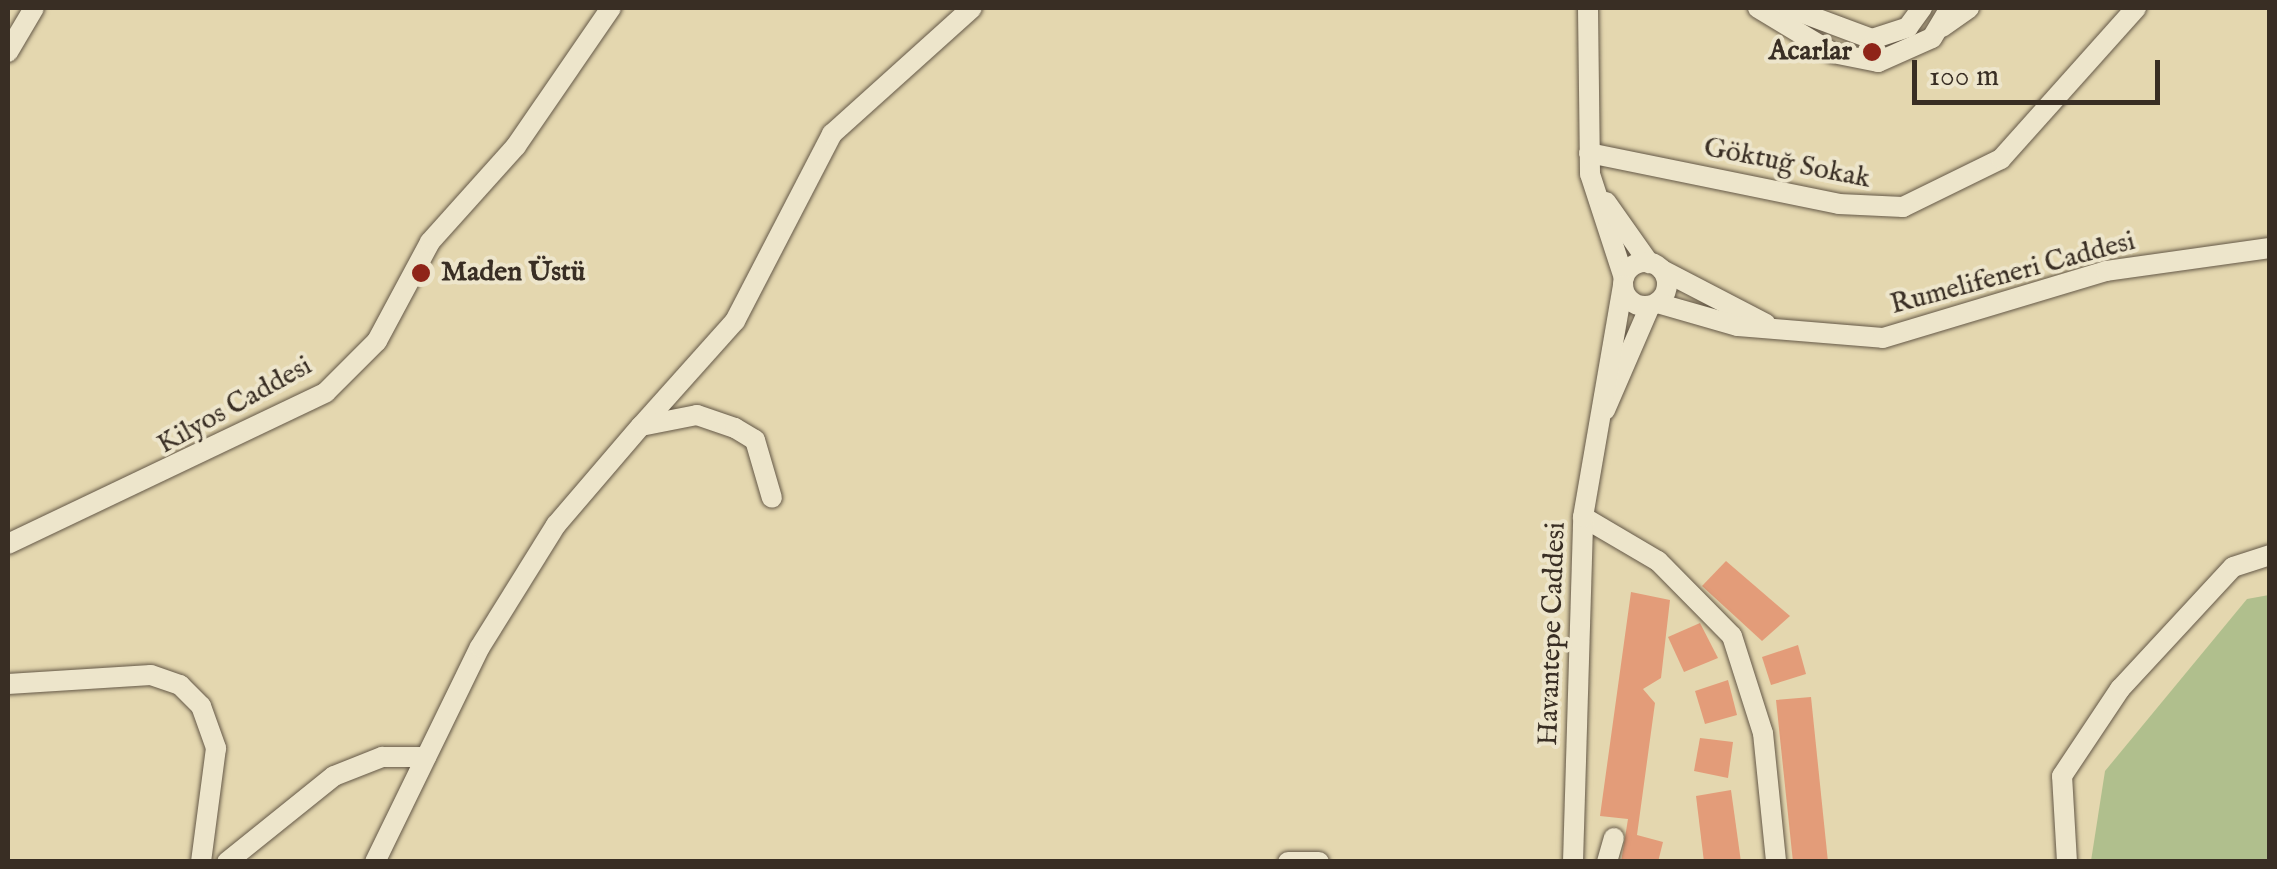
<!DOCTYPE html>
<html>
<head>
<meta charset="utf-8">
<style>
  body { margin:0 }
  #map { position:relative; width:2277px; height:869px; overflow:hidden; background:#e4d7af; font-family:"IM FELL English",serif }
  div>[style] { position:absolute }
  [style*='--x'] { left:calc(var(--x)*1px); top:calc(var(--y)*1px); width:calc(var(--w)*1px); rotate:calc(var(--a)*1deg) }
  .green>* { inset:0; background:#b0bf8d }
  .building>* { inset:0; background:#e39c79 }
  .roads { filter:drop-shadow(0 0 2px #645847) drop-shadow(0 0 2px #645847) }
  .minor>* { height:20px; margin:-10px; padding:0 10px; transform-origin:10px; border-radius:10px; background:#ede5cb }
  .minor>.ring { margin:-10px; padding:0; box-sizing:content-box; background:none; border:20px solid #ede5cb; border-radius:50% }
  .dots>* { width:28px; height:28px; translate:-50% -50%; box-sizing:border-box; border:5px solid #ede5cb; border-radius:50% }
  span { translate:-50% -50%; white-space:nowrap; text-align:center; line-height:1.15; -webkit-text-stroke:8px #ede5cb; paint-order:stroke }
  .poi-label { font-size:28px; color:#392e24; font-weight:700 }
  .right { translate:-100% -50%; text-align:right }
  .left { translate:0 -50%; text-align:left }
  .street-label { font-size:28px; color:#392e24 }
  .frame { position:absolute; inset:0; border:10px solid #392e24; pointer-events:none }
  .scale { position:absolute; left:1912px; top:60px; width:248px; height:45px; box-sizing:border-box; border:5px solid #392e24; border-top:0; padding-left:12px; font-size:30px; line-height:35px; white-space:nowrap; color:#392e24; -webkit-text-stroke:8px #ede5cb; paint-order:stroke }
</style>
</head>
<body>
<div id="map">
  <div class="green">
    <div style="clip-path:polygon(2269px 595px,2269px 861px,2091px 861px,2105px 771px,2247px 599px)"></div>
  </div>
  <div class="building">
    <div style="clip-path:polygon(1726px 561px,1790px 616px,1762px 641px,1702px 586px)"></div>
    <div style="clip-path:polygon(1631px 592px,1670px 600px,1661px 678px,1643px 689px,1655px 703px,1637px 835px,1663px 842px,1658px 862px,1621px 862px,1628px 819px,1600px 816px)"></div>
    <div style="clip-path:polygon(1700px 623px,1718px 658px,1684px 672px,1668px 637px)"></div>
    <div style="clip-path:polygon(1798px 645px,1806px 674px,1771px 685px,1762px 657px)"></div>
    <div style="clip-path:polygon(1728px 680px,1737px 715px,1705px 724px,1695px 691px)"></div>
    <div style="clip-path:polygon(1811px 697px,1828px 862px,1793px 862px,1776px 700px)"></div>
    <div style="clip-path:polygon(1700px 738px,1733px 742px,1728px 778px,1694px 771px)"></div>
    <div style="clip-path:polygon(1731px 790px,1741px 862px,1704px 862px,1696px 796px)"></div>
  </div>
  <div class="roads">
    <div class="minor">
      <div style="--x:1588;--y:8;--w:166;--a:89.3"></div>
      <div style="--x:1590;--y:174;--w:109;--a:71.9"></div>
      <div style="--x:1758;--y:8;--w:87;--a:31"></div>
      <div style="--x:1833;--y:53;--w:46;--a:11.3"></div>
      <div style="--x:1878;--y:62;--w:59;--a:-24"></div>
      <div style="--x:1932;--y:38;--w:35;--a:-59"></div>
      <div style="--x:1789;--y:8;--w:89;--a:20.5"></div>
      <div style="--x:1872;--y:39;--w:38;--a:-18"></div>
      <div style="--x:1908;--y:27;--w:24;--a:-54"></div>
      <div style="--x:1942;--y:27;--w:33;--a:-35"></div>
      <div style="--x:8;--y:52;--w:51;--a:-59.4"></div>
      <div style="--x:1589;--y:153;--w:255;--a:11.5"></div>
      <div style="--x:1839;--y:204;--w:64;--a:2.7"></div>
      <div style="--x:1903;--y:207;--w:109;--a:-26.1"></div>
      <div style="--x:2001;--y:159;--w:203;--a:-48.2"></div>
      <div style="--x:1606;--y:202;--w:75;--a:54.8"></div>
      <div class="ring" style="left:1623px;top:262px;width:24px;height:24px"></div>
      <div style="--x:1662;--y:270;--w:117;--a:27.4"></div>
      <div style="--x:1657;--y:303;--w:84;--a:15.9"></div>
      <div style="--x:1738;--y:326;--w:145;--a:4.7"></div>
      <div style="--x:1883;--y:338;--w:233;--a:-16.7"></div>
      <div style="--x:2106;--y:271;--w:166;--a:-8"></div>
      <div style="--x:1605;--y:410;--w:113;--a:-66.6"></div>
      <div style="--x:642;--y:425;--w:140;--a:-48.2"></div>
      <div style="--x:735;--y:321;--w:211;--a:-62.6"></div>
      <div style="--x:832;--y:134;--w:188;--a:-42"></div>
      <div style="--x:1583;--y:517;--w:87;--a:30.4"></div>
      <div style="--x:1658;--y:561;--w:105;--a:45.4"></div>
      <div style="--x:1732;--y:636;--w:102;--a:72.3"></div>
      <div style="--x:1763;--y:733;--w:130;--a:84.2"></div>
      <div style="--x:8;--y:544;--w:352;--a:-25.5"></div>
      <div style="--x:326;--y:392;--w:72;--a:-45"></div>
      <div style="--x:377;--y:341;--w:112;--a:-61.8"></div>
      <div style="--x:430;--y:242;--w:129;--a:-48.1"></div>
      <div style="--x:516;--y:146;--w:168;--a:-55.5"></div>
      <div style="--x:8;--y:684;--w:143;--a:-3.6"></div>
      <div style="--x:151;--y:675;--w:31;--a:19"></div>
      <div style="--x:180;--y:685;--w:30;--a:45"></div>
      <div style="--x:201;--y:706;--w:45;--a:70.3"></div>
      <div style="--x:216;--y:748;--w:115;--a:97.5"></div>
      <div style="--x:227;--y:862;--w:137;--a:-38.8"></div>
      <div style="--x:334;--y:776;--w:52;--a:-21.6"></div>
      <div style="--x:382;--y:757;--w:44;--a:0"></div>
      <div style="--x:375;--y:862;--w:239;--a:-64"></div>
      <div style="--x:480;--y:647;--w:144;--a:-58.1"></div>
      <div style="--x:556;--y:525;--w:130;--a:-49.4"></div>
      <div style="--x:641;--y:426;--w:57;--a:-11.1"></div>
      <div style="--x:697;--y:415;--w:40;--a:18.9"></div>
      <div style="--x:735;--y:428;--w:23;--a:31"></div>
      <div style="--x:755;--y:440;--w:60;--a:73.7"></div>
      <div style="--x:1288;--y:862;--w:31;--a:0"></div>
      <div style="--x:1573;--y:862;--w:345;--a:-88.3"></div>
      <div style="--x:1583;--y:517;--w:235;--a:-80.2"></div>
      <div style="--x:1607;--y:862;--w:25;--a:-74"></div>
      <div style="--x:2067;--y:862;--w:86;--a:-93.3"></div>
      <div style="--x:2062;--y:776;--w:105;--a:-56.3"></div>
      <div style="--x:2120;--y:689;--w:166;--a:-47.2"></div>
      <div style="--x:2233;--y:567;--w:39;--a:-18"></div>
    </div>
  </div>
  <div class="dots">
    <div style="left:1872px;top:52px;background:#8f2418"></div>
    <div style="left:421px;top:273px;background:#8f2418"></div>
  </div>
  <div class="poi-label">
    <span class="right" style="left:1852px;top:52px">Acarlar</span>
    <span class="left" style="left:441px;top:273px">Maden Üstü</span>
  </div>
  <div class="street-label">
    <span style="left:1787px;top:164px;rotate:11deg">Göktuğ Sokak</span>
    <span style="left:2013px;top:274px;rotate:-15deg">Rumelifeneri Caddesi</span>
    <span style="left:235px;top:406px;rotate:-29deg">Kilyos Caddesi</span>
    <span style="left:1553px;top:634px;rotate:-88deg">Havantepe Caddesi</span>
  </div>
  <div class="frame"></div>
  <div class="scale">100 m</div>
</div>
</body>
</html>
